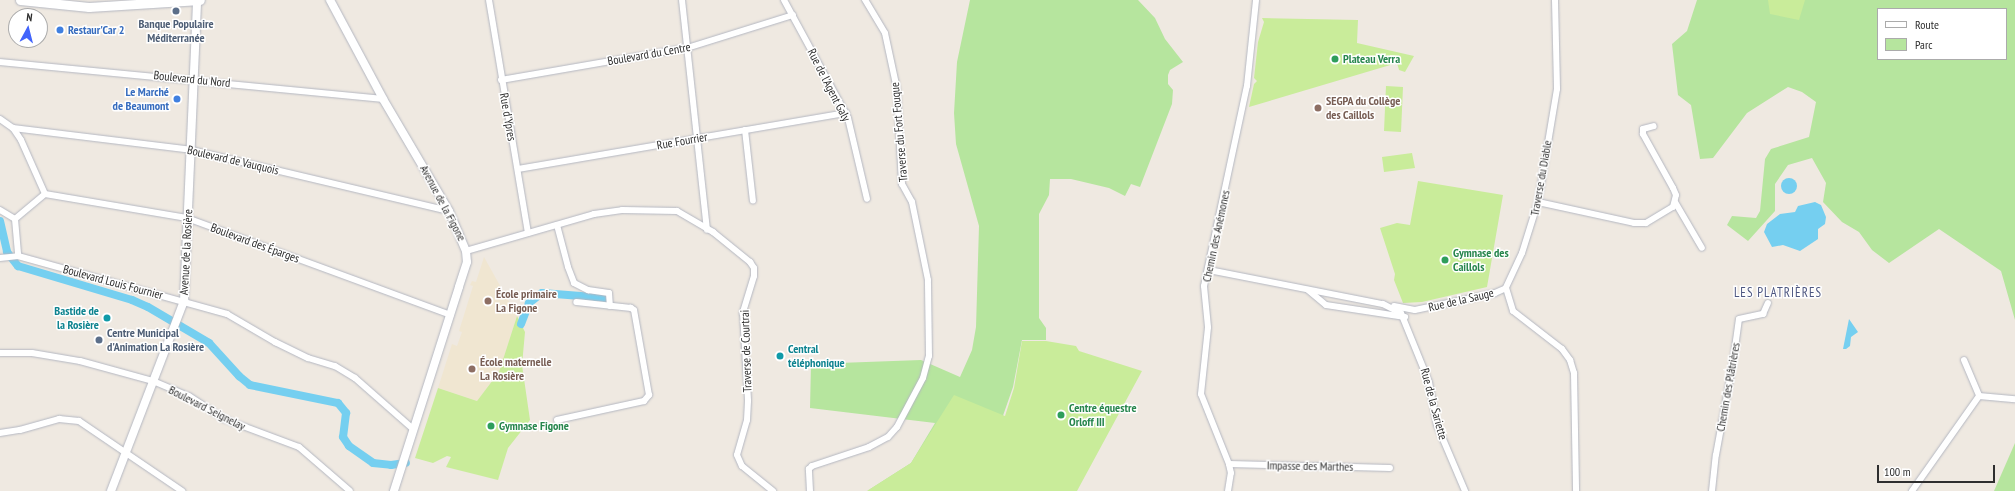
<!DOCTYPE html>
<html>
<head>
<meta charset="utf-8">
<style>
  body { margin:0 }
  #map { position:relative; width:2015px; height:491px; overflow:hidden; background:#efe9e1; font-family:"PT Sans Narrow",sans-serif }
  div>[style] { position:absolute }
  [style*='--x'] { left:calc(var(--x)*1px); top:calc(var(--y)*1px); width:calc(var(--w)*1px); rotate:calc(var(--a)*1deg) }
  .education>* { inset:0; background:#f0e6d1 }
  .green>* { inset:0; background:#b6e59e }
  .pitch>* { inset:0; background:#c9ec9a }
  .water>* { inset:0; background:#75cff0 }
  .round { border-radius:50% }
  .canal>* { height:8px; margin:-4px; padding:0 4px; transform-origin:4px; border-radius:4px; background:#75cff0 }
  .roads { filter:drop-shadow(0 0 1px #b4b7c1) drop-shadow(0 0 1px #b4b7c1) }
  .minor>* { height:6px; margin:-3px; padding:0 3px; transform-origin:3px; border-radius:3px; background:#fff }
  .tertiary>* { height:8px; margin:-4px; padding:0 4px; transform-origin:4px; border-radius:4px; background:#fff }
  .secondary>* { height:9px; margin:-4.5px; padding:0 4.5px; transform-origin:4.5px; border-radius:4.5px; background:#fff }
  .dots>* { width:11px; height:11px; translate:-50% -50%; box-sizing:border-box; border:2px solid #fff; border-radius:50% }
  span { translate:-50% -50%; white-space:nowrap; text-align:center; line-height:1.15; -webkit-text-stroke:3px #fff; paint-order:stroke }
  .service-label { font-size:12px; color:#4e5e75; font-weight:700 }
  .left { translate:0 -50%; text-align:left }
  .shop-label { font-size:12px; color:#366cbe; font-weight:700 }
  .right { translate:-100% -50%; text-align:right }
  .street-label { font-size:12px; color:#2e2e2e }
  .leisure-label { font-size:12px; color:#27864d; font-weight:700 }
  .education-label { font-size:12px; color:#785e54; font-weight:700 }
  .culture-label { font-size:12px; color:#0d838f; font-weight:700 }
  .neighbourhood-label { font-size:13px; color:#4d5680; letter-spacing:1px }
  .legend { position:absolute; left:1877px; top:8px; width:130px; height:52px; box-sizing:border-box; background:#fff; border:1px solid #ababab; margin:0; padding:5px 7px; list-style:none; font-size:12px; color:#2e2e2e }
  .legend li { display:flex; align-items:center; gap:8px; height:20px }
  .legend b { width:20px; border:1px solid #ababab }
  .north { position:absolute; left:8px; top:8px; width:40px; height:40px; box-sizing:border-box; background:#fff; border:1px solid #ababab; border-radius:50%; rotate:7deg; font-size:11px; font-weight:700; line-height:16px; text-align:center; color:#2e2e2e }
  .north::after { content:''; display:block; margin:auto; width:14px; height:18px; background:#4264fb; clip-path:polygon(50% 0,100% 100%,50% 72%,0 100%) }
  .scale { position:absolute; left:1877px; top:465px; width:118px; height:18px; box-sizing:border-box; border:2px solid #2e2e2e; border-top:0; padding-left:5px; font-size:12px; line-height:14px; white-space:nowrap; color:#2e2e2e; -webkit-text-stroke:3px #fff; paint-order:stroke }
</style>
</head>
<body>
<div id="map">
  <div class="education">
    <div style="clip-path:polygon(484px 257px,517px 316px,499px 372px,477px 401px,438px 388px,452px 344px,457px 346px,462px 332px,459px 331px,473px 286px,470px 285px,472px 281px,476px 282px)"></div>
  </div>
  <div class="green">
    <div style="clip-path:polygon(970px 0,1138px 0,1155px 18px,1165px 39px,1183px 62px,1170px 70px,1168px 75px,1168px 84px,1173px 90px,1172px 104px,1140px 187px,1131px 184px,1125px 196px,1109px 188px,1071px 179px,1050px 179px,1049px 195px,1039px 214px,1039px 318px,1046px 328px,1046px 340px,1022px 340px,1013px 387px,998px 430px,867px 491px,911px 463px,935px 423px,810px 408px,811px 364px,921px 360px,960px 377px,972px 350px,976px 327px,979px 226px,956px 144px,954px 113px,957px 62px)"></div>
    <div style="clip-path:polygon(evenodd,1697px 0,2015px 0,2015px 320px,2001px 271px,1939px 229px,1889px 263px,1872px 250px,1859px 232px,1842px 222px,1823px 202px,1826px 183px,1812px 158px,1788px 165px,1775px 184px,1775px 211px,1748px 241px,1727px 225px,1732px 216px,1756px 218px,1760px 211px,1765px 159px,1771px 149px,1809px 137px,1816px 102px,1802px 92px,1788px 87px,1747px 113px,1713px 158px,1700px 159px,1691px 105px,1678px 95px,1672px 44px,1687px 31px,1697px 0,1878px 9px,2006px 9px,2006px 59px,1878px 59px,1878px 9px)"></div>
    <div style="clip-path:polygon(2015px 443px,2015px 491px,1994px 491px)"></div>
  </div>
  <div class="pitch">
    <div style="clip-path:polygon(1768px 0,1805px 0,1799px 20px,1770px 14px)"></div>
    <div style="clip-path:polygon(1262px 18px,1358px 20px,1357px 43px,1414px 56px,1405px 72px,1399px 70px,1397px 63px,1249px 107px,1254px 84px,1257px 81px,1254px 78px,1258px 42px,1264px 22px)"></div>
    <div style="clip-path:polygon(1386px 86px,1403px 87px,1401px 132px,1384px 131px)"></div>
    <div style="clip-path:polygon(1412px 153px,1415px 168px,1384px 172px,1382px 157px)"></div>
    <div style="clip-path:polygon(1418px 181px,1503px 195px,1487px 287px,1422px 302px,1403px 303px,1394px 280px,1395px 274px,1380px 228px,1397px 223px,1410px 225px)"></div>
    <div style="clip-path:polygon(517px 316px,525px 332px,522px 365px,530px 420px,508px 448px,498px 480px,446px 467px,451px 457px,447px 456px,433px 463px,415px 458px,438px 388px,477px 401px,499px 372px)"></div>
    <div style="clip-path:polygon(1022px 341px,1046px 341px,1076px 346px,1079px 351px,1142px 371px,1077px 491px,867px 491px,911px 463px,954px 395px,1005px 416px,1014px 388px)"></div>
  </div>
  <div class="water">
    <div class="round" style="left:1781px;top:178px;width:16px;height:16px"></div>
    <div style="clip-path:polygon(1815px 202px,1821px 205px,1826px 217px,1825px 224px,1818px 229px,1818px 239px,1800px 251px,1783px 245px,1772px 247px,1764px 232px,1767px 224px,1780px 214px,1795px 212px,1798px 206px)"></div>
    <div style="clip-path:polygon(1849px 319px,1858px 332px,1851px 337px,1850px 346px,1846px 349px,1843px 349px)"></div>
  </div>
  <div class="canal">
    <div style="--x:0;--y:221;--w:32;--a:77"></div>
    <div style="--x:7;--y:252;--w:18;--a:52"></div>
    <div style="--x:18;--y:266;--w:119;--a:16.6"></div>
    <div style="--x:132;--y:300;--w:17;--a:24"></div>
    <div style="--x:148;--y:307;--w:71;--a:30.5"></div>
    <div style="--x:209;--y:343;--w:45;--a:47.7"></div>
    <div style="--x:239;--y:376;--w:14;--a:39"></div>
    <div style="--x:250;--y:385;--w:90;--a:11.6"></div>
    <div style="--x:338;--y:403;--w:13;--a:51"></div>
    <div style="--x:346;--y:413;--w:24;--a:97"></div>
    <div style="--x:343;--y:437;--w:11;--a:56"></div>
    <div style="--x:349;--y:446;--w:29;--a:35"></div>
    <div style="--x:373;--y:463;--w:18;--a:6"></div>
    <div style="--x:391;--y:465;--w:15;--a:-8"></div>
    <div style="--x:521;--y:324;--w:22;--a:-69"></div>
    <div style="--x:529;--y:303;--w:16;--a:-38"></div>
    <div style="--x:542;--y:293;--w:65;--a:4.4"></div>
  </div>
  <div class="roads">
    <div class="minor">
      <div style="--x:489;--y:0;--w:236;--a:80.5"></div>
      <div style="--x:682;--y:0;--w:231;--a:83.8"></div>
      <div style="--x:784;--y:0;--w:134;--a:61.5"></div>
      <div style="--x:848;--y:118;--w:83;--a:76.8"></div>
      <div style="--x:1555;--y:0;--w:89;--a:88.7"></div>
      <div style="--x:1557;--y:89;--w:115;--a:99.5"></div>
      <div style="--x:1538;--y:202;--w:53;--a:107.4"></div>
      <div style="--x:1522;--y:253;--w:38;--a:115"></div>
      <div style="--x:1506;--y:288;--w:24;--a:73"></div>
      <div style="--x:1513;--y:311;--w:62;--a:37.8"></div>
      <div style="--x:1562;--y:349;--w:14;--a:54"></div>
      <div style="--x:1570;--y:360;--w:14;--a:73"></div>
      <div style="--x:1574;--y:373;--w:118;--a:89"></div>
      <div style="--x:0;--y:62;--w:385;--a:5.5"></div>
      <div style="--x:501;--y:80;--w:189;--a:-9.8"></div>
      <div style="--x:687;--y:48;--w:111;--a:-17.3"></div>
      <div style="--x:0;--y:119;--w:16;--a:35"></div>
      <div style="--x:13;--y:128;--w:14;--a:56"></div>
      <div style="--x:21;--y:140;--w:59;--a:66"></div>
      <div style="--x:13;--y:128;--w:179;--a:7"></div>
      <div style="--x:191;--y:150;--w:265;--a:13.3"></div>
      <div style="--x:745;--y:130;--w:71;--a:83.6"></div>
      <div style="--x:518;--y:169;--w:333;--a:-9.7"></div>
      <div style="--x:1538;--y:202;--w:98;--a:12.3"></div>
      <div style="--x:1634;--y:223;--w:12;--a:0"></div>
      <div style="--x:1646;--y:223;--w:31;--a:-31"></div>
      <div style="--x:1673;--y:207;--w:12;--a:-76"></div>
      <div style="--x:1676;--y:195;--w:8;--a:-113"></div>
      <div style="--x:1673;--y:188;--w:62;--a:-119.1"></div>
      <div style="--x:1643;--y:134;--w:5;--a:-90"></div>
      <div style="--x:1643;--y:129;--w:11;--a:-15"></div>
      <div style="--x:1675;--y:202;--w:53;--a:59.6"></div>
      <div style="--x:0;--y:210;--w:17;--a:31"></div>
      <div style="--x:15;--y:219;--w:37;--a:85"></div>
      <div style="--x:15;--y:219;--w:39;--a:-40"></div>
      <div style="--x:45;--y:194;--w:144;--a:9.6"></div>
      <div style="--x:187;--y:218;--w:281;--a:20.2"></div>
      <div style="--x:557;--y:225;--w:43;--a:75.3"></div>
      <div style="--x:568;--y:267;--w:17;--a:69"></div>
      <div style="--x:574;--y:283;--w:16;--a:27"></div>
      <div style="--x:588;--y:290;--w:21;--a:8"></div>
      <div style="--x:609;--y:293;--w:13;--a:86"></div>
      <div style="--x:466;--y:251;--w:133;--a:-16.1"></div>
      <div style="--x:594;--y:214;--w:28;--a:-8"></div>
      <div style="--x:622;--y:210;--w:55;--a:1"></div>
      <div style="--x:677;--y:211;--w:42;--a:30.3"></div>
      <div style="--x:713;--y:232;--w:48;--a:39"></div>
      <div style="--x:750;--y:262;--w:7;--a:56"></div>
      <div style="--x:754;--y:268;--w:8;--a:90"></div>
      <div style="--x:754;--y:276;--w:39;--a:107"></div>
      <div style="--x:743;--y:313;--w:88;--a:86.7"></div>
      <div style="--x:748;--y:401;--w:19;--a:93"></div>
      <div style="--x:747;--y:420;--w:36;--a:106"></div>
      <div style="--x:737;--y:455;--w:12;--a:66"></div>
      <div style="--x:742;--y:466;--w:40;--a:39"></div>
      <div style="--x:0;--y:258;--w:18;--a:-6"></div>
      <div style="--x:18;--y:256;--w:217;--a:15.5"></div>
      <div style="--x:227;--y:314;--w:56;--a:30.3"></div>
      <div style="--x:275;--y:342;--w:37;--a:26"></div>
      <div style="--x:308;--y:358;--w:28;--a:17"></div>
      <div style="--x:335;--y:366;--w:23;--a:31"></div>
      <div style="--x:355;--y:378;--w:77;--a:41.3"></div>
      <div style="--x:1209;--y:270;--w:177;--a:11.1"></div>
      <div style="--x:1383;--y:304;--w:20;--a:27"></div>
      <div style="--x:1401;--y:313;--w:74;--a:67.9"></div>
      <div style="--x:1429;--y:382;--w:44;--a:79.5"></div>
      <div style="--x:1437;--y:425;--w:72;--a:67"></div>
      <div style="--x:1308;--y:290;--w:23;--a:40"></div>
      <div style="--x:1326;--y:305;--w:80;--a:8.6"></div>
      <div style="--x:1394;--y:306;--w:21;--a:11"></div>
      <div style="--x:1415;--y:310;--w:82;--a:-12"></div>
      <div style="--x:1495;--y:293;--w:12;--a:-24"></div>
      <div style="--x:0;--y:353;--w:32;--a:0"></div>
      <div style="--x:32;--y:353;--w:49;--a:9.5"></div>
      <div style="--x:80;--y:361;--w:76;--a:15.3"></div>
      <div style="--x:153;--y:381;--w:39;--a:23"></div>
      <div style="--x:189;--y:396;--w:42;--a:33.3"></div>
      <div style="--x:224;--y:419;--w:80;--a:20.5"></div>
      <div style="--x:299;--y:447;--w:67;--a:40.8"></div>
      <div style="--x:1964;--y:360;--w:39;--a:67"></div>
      <div style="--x:557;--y:420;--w:89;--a:-12.3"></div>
      <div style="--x:644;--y:401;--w:8;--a:-50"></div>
      <div style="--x:649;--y:395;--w:86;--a:-100"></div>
      <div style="--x:634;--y:310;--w:4;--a:-146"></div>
      <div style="--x:631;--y:308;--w:55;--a:-173.8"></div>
      <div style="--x:0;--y:433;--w:20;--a:-9"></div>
      <div style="--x:20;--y:430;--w:41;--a:-15.8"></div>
      <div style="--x:59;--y:419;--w:20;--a:6"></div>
      <div style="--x:79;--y:421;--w:125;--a:34.2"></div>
      <div style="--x:1229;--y:464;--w:161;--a:1.4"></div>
      <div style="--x:810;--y:491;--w:22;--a:-93"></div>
      <div style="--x:809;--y:469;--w:4;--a:-45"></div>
      <div style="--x:812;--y:466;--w:60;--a:-18.4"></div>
      <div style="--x:869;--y:447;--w:21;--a:-28"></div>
      <div style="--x:888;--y:437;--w:13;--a:-48"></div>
      <div style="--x:897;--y:427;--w:55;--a:-62"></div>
      <div style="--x:923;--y:378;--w:23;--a:-75"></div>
      <div style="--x:929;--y:356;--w:76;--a:-90.8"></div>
      <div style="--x:928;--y:280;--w:80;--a:-101.6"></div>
      <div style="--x:912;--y:202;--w:21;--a:-119"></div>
      <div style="--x:902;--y:184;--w:95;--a:-93"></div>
      <div style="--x:897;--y:89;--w:57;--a:-102.1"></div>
      <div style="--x:885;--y:33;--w:39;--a:-121"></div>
      <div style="--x:1228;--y:491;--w:18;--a:-81"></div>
      <div style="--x:1231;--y:473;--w:9;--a:-103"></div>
      <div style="--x:1229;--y:464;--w:75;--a:-111.8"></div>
      <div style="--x:1201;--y:394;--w:67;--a:-84"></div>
      <div style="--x:1208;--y:327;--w:41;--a:-95.6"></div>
      <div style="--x:1204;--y:286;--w:205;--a:-77.9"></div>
      <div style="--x:1247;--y:86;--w:86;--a:-84"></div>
      <div style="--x:1712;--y:491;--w:36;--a:-84"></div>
      <div style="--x:1716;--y:455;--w:95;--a:-79.6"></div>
      <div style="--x:1733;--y:362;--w:43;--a:-82.1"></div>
      <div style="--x:1739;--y:319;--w:25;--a:-12"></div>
      <div style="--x:1763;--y:314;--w:12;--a:-66"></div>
      <div style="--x:1912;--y:491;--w:116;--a:-54.8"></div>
      <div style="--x:1979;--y:396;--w:36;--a:5"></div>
    </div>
    <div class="tertiary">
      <div style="--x:330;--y:0;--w:112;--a:61.8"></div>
      <div style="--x:383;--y:99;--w:130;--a:59.5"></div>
      <div style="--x:449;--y:211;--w:43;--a:67"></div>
      <div style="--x:466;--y:251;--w:11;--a:85"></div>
      <div style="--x:467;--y:262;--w:26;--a:108"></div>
      <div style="--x:459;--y:287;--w:214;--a:107.7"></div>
      <div style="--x:111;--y:491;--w:204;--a:-69"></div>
      <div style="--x:184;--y:301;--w:301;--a:-87.5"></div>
    </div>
    <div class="secondary">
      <div style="--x:20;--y:0;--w:69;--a:5.8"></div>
      <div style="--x:89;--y:7;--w:111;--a:-3.6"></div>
    </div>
  </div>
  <div class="dots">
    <div style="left:176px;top:11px;background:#5c6f8a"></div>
    <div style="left:60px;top:30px;background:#3f7fe0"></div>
    <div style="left:1335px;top:59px;background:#2e9e5b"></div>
    <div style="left:177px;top:99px;background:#3f7fe0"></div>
    <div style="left:1318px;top:108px;background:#8d6e63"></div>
    <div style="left:1445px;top:260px;background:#2e9e5b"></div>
    <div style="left:488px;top:301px;background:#8d6e63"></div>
    <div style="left:107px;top:318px;background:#0f9aa8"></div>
    <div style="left:99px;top:340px;background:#5c6f8a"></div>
    <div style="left:780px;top:356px;background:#0f9aa8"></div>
    <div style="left:472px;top:369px;background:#8d6e63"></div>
    <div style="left:1061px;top:415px;background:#2e9e5b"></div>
    <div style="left:491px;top:426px;background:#2e9e5b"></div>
  </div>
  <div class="service-label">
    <span style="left:176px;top:31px">Banque Populaire<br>Méditerranée</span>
    <span class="left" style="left:107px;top:340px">Centre Municipal<br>d'Animation La Rosière</span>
  </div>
  <div class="shop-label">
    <span class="left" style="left:68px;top:30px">Restaur'Car 2</span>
    <span class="right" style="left:169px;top:99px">Le Marché<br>de Beaumont</span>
  </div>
  <div class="street-label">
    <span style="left:649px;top:54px;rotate:-10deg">Boulevard du Centre</span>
    <span style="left:192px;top:79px;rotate:6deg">Boulevard du Nord</span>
    <span style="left:829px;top:85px;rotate:63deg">Rue de l'Agent Galy</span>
    <span style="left:508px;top:117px;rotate:80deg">Rue d'Ypres</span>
    <span style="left:899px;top:132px;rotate:-95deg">Traverse du Fort Fouque</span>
    <span style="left:682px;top:141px;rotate:-10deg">Rue Fourrier</span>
    <span style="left:233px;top:160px;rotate:13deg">Boulevard de Vauquois</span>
    <span style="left:1541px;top:178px;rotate:-80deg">Traverse du Diable</span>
    <span style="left:443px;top:203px;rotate:62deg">Avenue de la Figone</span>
    <span style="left:1216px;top:236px;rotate:-78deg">Chemin des Anémones</span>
    <span style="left:255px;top:243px;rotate:20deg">Boulevard des Éparges</span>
    <span style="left:186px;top:252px;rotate:-87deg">Avenue de la Rosière</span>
    <span style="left:113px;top:282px;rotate:15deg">Boulevard Louis Fournier</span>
    <span style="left:1461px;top:300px;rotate:-13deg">Rue de la Sauge</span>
    <span style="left:746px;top:351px;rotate:-92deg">Traverse de Courtrai</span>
    <span style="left:1728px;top:387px;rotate:-80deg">Chemin des Plâtrières</span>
    <span style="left:1434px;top:404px;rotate:75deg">Rue de la Sariette</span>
    <span style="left:207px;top:408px;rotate:27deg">Boulevard Seignelay</span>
    <span style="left:1310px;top:466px;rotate:1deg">Impasse des Marthes</span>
  </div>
  <div class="leisure-label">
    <span class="left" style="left:1343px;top:59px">Plateau Verra</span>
    <span class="left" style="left:1453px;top:260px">Gymnase des<br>Caillols</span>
    <span class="left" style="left:1069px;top:415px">Centre équestre<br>Orloff III</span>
    <span class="left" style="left:499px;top:426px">Gymnase Figone</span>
  </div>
  <div class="education-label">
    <span class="left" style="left:1326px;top:108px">SEGPA du Collège<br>des Caillols</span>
    <span class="left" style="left:496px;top:301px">École primaire<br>La Figone</span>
    <span class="left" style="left:480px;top:369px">École maternelle<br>La Rosière</span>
  </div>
  <div class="culture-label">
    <span class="right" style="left:99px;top:318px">Bastide de<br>la Rosière</span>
    <span class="left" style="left:788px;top:356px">Central<br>téléphonique</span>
  </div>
  <div class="neighbourhood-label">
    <span style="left:1778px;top:293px">LES PLATRIÈRES</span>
  </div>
  <ul class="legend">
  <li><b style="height:5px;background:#fff"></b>Route</li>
  <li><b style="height:11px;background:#b6e59e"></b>Parc</li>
  </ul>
  <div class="north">N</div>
  <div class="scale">100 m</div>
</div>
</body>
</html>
